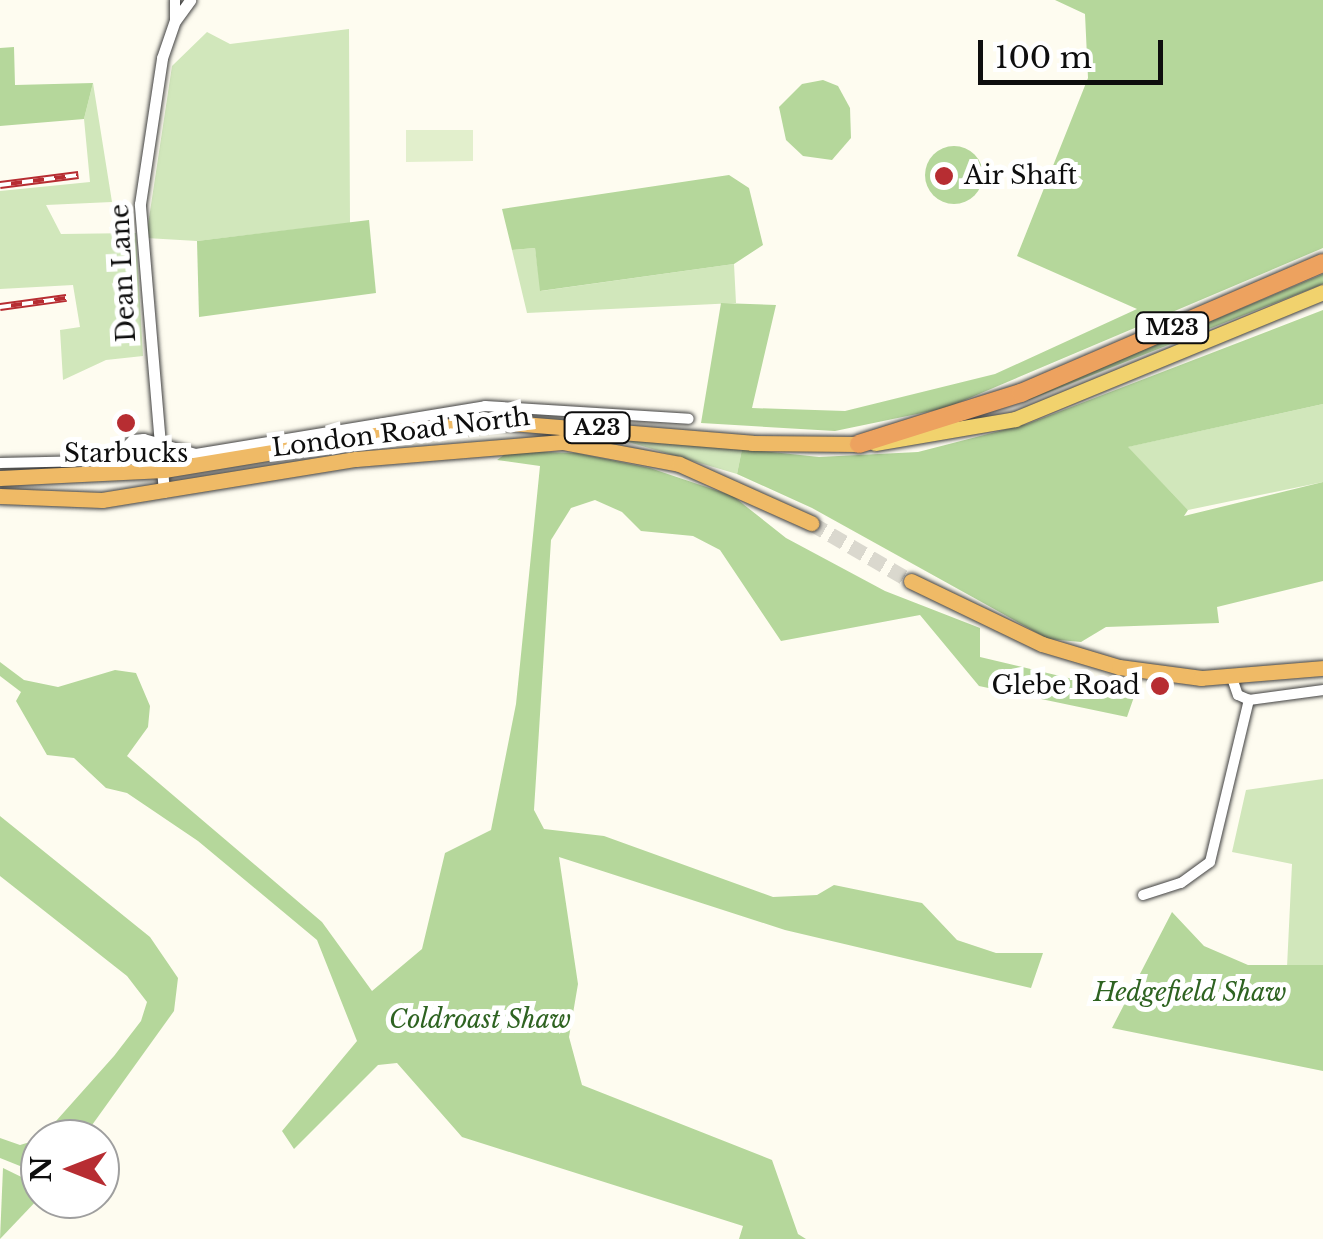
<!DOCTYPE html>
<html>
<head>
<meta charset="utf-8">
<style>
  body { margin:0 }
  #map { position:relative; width:1323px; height:1239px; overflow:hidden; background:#fefcf0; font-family:"Libre Baskerville",serif }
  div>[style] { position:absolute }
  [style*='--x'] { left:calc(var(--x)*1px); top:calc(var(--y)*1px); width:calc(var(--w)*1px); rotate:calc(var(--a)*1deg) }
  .green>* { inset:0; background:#d1e7bb }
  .forest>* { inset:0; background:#b5d79b }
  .round { border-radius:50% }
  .pitch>* { inset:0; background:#e2efcc }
  .trunk-tunnel>* { height:15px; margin-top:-7.5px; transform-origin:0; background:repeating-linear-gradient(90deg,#dad8ce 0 15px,transparent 0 23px) }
  .roads { filter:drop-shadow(0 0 2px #414141) drop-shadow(0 0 2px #414141) }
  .minor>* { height:10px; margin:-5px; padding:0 5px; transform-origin:5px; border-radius:5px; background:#fff }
  .tertiary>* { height:11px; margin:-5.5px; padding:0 5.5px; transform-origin:5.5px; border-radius:5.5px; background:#fff }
  .primary>* { height:15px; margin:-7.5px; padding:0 7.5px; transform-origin:7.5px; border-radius:7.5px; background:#f1d26d }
  .trunk>* { height:15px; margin:-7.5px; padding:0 7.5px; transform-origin:7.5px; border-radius:7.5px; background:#efba66 }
  .motorway>* { height:18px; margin:-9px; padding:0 9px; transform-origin:9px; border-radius:9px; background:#eda25f }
  .rail>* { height:8px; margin-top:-4px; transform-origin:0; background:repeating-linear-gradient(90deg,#fff 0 11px,#b72d32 0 22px); box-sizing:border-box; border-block:2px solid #b72d32 }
  .dots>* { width:28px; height:28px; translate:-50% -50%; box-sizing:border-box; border:5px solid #fff; border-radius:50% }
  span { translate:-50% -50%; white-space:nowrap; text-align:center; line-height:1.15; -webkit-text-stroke:10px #fff; paint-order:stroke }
  .shield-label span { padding:2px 8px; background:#fff; border:2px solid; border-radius:8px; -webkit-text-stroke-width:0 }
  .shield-label { font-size:22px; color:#0e0e0e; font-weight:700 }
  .poi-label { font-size:25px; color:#0e0e0e }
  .left { translate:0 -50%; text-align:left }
  .right { translate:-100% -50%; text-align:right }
  .street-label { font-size:25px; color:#0e0e0e }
  .park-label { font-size:25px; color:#2e6321; font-style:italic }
  .north { position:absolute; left:20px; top:1119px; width:100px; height:100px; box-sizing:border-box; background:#fff; border:2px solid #9f9f9f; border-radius:50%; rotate:270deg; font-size:28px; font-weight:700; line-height:40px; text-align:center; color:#0e0e0e }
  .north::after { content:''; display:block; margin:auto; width:35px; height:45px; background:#b72d32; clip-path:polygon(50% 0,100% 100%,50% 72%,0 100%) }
  .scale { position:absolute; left:978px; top:40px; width:185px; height:45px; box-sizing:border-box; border:5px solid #0e0e0e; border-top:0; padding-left:12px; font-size:30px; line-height:35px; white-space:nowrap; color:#0e0e0e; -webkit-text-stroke:8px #fff; paint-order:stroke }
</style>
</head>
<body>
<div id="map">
  <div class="green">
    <div style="clip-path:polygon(349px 29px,350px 223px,197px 241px,146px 238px,172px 66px,207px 32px,230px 44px)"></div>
    <div style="clip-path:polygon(93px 83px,112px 202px,46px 205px,61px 234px,136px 233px,143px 356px,106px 360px,63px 380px,60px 330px,80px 327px,73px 285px,0 289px,0 191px,90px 182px,84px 119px)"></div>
    <div style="clip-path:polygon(535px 248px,541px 291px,734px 264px,736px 303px,527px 313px,512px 250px)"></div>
    <div style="clip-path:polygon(1323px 404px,1323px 482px,1188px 510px,1127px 447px)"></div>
    <div style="clip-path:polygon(618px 435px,742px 449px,737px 474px,615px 438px)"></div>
    <div style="clip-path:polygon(1323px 779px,1323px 965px,1287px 967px,1292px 864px,1232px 852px,1246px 790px)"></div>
  </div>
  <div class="forest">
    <div style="clip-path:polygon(1055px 0,1323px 0,1323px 248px,946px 408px,835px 431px,701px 423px,721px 303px,776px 305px,752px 408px,845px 411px,995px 374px,1137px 309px,1017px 256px,1088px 78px,1085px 14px)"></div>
    <div style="clip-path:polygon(14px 47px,15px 85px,93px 83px,84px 119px,0 126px,0 48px)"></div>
    <div style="clip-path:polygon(823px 80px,838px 86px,850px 108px,851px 138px,832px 160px,803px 156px,786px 140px,779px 107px,802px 84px)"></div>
    <div class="round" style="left:925px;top:146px;width:58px;height:58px"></div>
    <div style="clip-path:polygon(729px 175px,749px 188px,763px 245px,734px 264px,540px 291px,535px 248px,512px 250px,502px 209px)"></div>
    <div style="clip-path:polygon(369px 220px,376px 293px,199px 317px,197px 241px)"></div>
    <div style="clip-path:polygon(1323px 274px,1323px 284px,1029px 400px,1028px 398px)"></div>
    <div style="clip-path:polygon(1323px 310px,1323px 404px,1128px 447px,1188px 510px,1184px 516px,1323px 482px,1323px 581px,1217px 607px,1219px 623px,1106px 627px,1081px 642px,1048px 639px,812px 508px,737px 474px,742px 449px,819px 457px,918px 452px,1027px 424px)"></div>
    <div style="clip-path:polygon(509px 451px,576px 453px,650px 468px,733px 496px,786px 538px,885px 591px,980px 628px,980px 657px,1135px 694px,1127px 717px,979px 686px,920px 615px,781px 641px,720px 550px,693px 536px,641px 531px,622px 512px,595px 500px,571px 508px,551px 540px,534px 810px,544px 829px,604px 836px,773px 897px,817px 895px,834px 885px,922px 903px,957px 940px,996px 953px,1043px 953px,1031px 988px,785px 930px,559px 857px,578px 984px,569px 1037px,582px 1085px,772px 1160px,798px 1234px,806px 1239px,739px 1239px,743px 1226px,462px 1137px,397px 1063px,378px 1065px,294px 1149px,282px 1131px,357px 1041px,317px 940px,198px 841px,127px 793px,106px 788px,74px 758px,47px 755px,16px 701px,21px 692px,0 676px,0 662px,24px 680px,58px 687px,115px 670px,136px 673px,150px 706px,148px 727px,127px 756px,322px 922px,372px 991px,422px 949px,445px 853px,491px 830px,516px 704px,540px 466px,497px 460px)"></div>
    <div style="clip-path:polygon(0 816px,150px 937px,178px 978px,174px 1011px,82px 1139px,40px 1139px,114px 1056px,141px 1021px,147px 1002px,127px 976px,0 876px)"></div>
    <div style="clip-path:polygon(1172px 912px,1204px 946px,1248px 965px,1323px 965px,1323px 1071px,1112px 1028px)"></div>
    <div style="clip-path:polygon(0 1138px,20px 1145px,40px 1139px,40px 1174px,0 1158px)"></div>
    <div style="clip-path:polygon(3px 1168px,40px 1186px,40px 1197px,0 1239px)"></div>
  </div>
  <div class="pitch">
    <div style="clip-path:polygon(406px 130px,473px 130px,473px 161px,406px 162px)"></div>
  </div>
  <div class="trunk-tunnel">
    <div style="--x:811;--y:523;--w:116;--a:30.1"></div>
  </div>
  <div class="roads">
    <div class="minor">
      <div style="--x:175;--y:21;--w:21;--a:-90"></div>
      <div style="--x:0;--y:463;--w:91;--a:-1.3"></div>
      <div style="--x:91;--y:461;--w:26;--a:-11"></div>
      <div style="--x:117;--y:456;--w:23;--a:-45"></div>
      <div style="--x:133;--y:440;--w:11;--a:-5"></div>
      <div style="--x:144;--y:439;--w:54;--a:16.1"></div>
      <div style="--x:196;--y:454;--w:293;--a:-9.4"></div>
      <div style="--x:485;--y:406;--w:204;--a:3.6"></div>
      <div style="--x:1232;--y:678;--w:18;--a:71"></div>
      <div style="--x:1238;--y:695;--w:12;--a:24"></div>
      <div style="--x:1249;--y:700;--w:75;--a:-7.7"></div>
      <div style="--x:1143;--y:895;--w:40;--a:-18"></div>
      <div style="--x:1181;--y:883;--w:36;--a:-36"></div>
      <div style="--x:1210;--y:862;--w:167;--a:-76.5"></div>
    </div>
    <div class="tertiary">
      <div style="--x:164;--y:492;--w:289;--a:-94.8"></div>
      <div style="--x:140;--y:204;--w:148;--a:-81.4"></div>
      <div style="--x:162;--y:58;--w:39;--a:-71"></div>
      <div style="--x:175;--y:21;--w:26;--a:-54"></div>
    </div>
    <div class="primary">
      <div style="--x:875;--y:443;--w:142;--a:-9.7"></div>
      <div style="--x:1015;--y:419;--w:333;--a:-22.4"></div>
    </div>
    <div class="trunk">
      <div style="--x:0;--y:478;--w:164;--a:-2.8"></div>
      <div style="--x:164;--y:470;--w:245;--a:-9.4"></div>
      <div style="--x:406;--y:430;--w:93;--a:-4.9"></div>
      <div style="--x:499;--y:422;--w:254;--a:4.7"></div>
      <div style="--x:752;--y:443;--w:107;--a:0.5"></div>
      <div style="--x:0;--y:496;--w:102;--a:2.2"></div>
      <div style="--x:102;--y:500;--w:257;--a:-9.2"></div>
      <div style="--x:356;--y:459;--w:207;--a:-4.7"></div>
      <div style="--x:562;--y:442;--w:119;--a:10.6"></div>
      <div style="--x:679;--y:464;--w:145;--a:24.1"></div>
      <div style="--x:911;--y:581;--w:145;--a:25.7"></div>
      <div style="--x:1042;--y:644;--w:80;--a:16.6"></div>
      <div style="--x:1119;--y:667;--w:83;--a:7.6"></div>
      <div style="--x:1201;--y:678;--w:122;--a:-4.7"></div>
    </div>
    <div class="motorway">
      <div style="--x:859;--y:444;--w:170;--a:-17.5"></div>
      <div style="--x:1021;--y:393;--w:329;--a:-23.3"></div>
    </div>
  </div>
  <div class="rail">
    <div style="--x:0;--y:185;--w:79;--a:-7.3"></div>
    <div style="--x:0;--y:307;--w:67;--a:-7.8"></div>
  </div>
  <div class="dots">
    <div style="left:944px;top:176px;background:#b72d32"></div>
    <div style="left:126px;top:423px;background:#b72d32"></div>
    <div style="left:1160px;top:686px;background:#b72d32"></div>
  </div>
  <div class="shield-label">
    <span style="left:1172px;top:328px">M23</span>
    <span style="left:597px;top:428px">A23</span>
  </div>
  <div class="poi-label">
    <span class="left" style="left:964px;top:176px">Air Shaft</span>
    <span style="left:126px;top:454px">Starbucks</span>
    <span class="right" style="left:1140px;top:686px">Glebe Road</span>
  </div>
  <div class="street-label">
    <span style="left:124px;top:273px;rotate:-93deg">Dean Lane</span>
    <span style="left:401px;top:433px;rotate:-7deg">London Road North</span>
  </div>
  <div class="park-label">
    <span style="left:1190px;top:993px">Hedgefield Shaw</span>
    <span style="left:480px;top:1020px">Coldroast Shaw</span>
  </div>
  <div class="north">N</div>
  <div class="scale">100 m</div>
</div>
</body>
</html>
